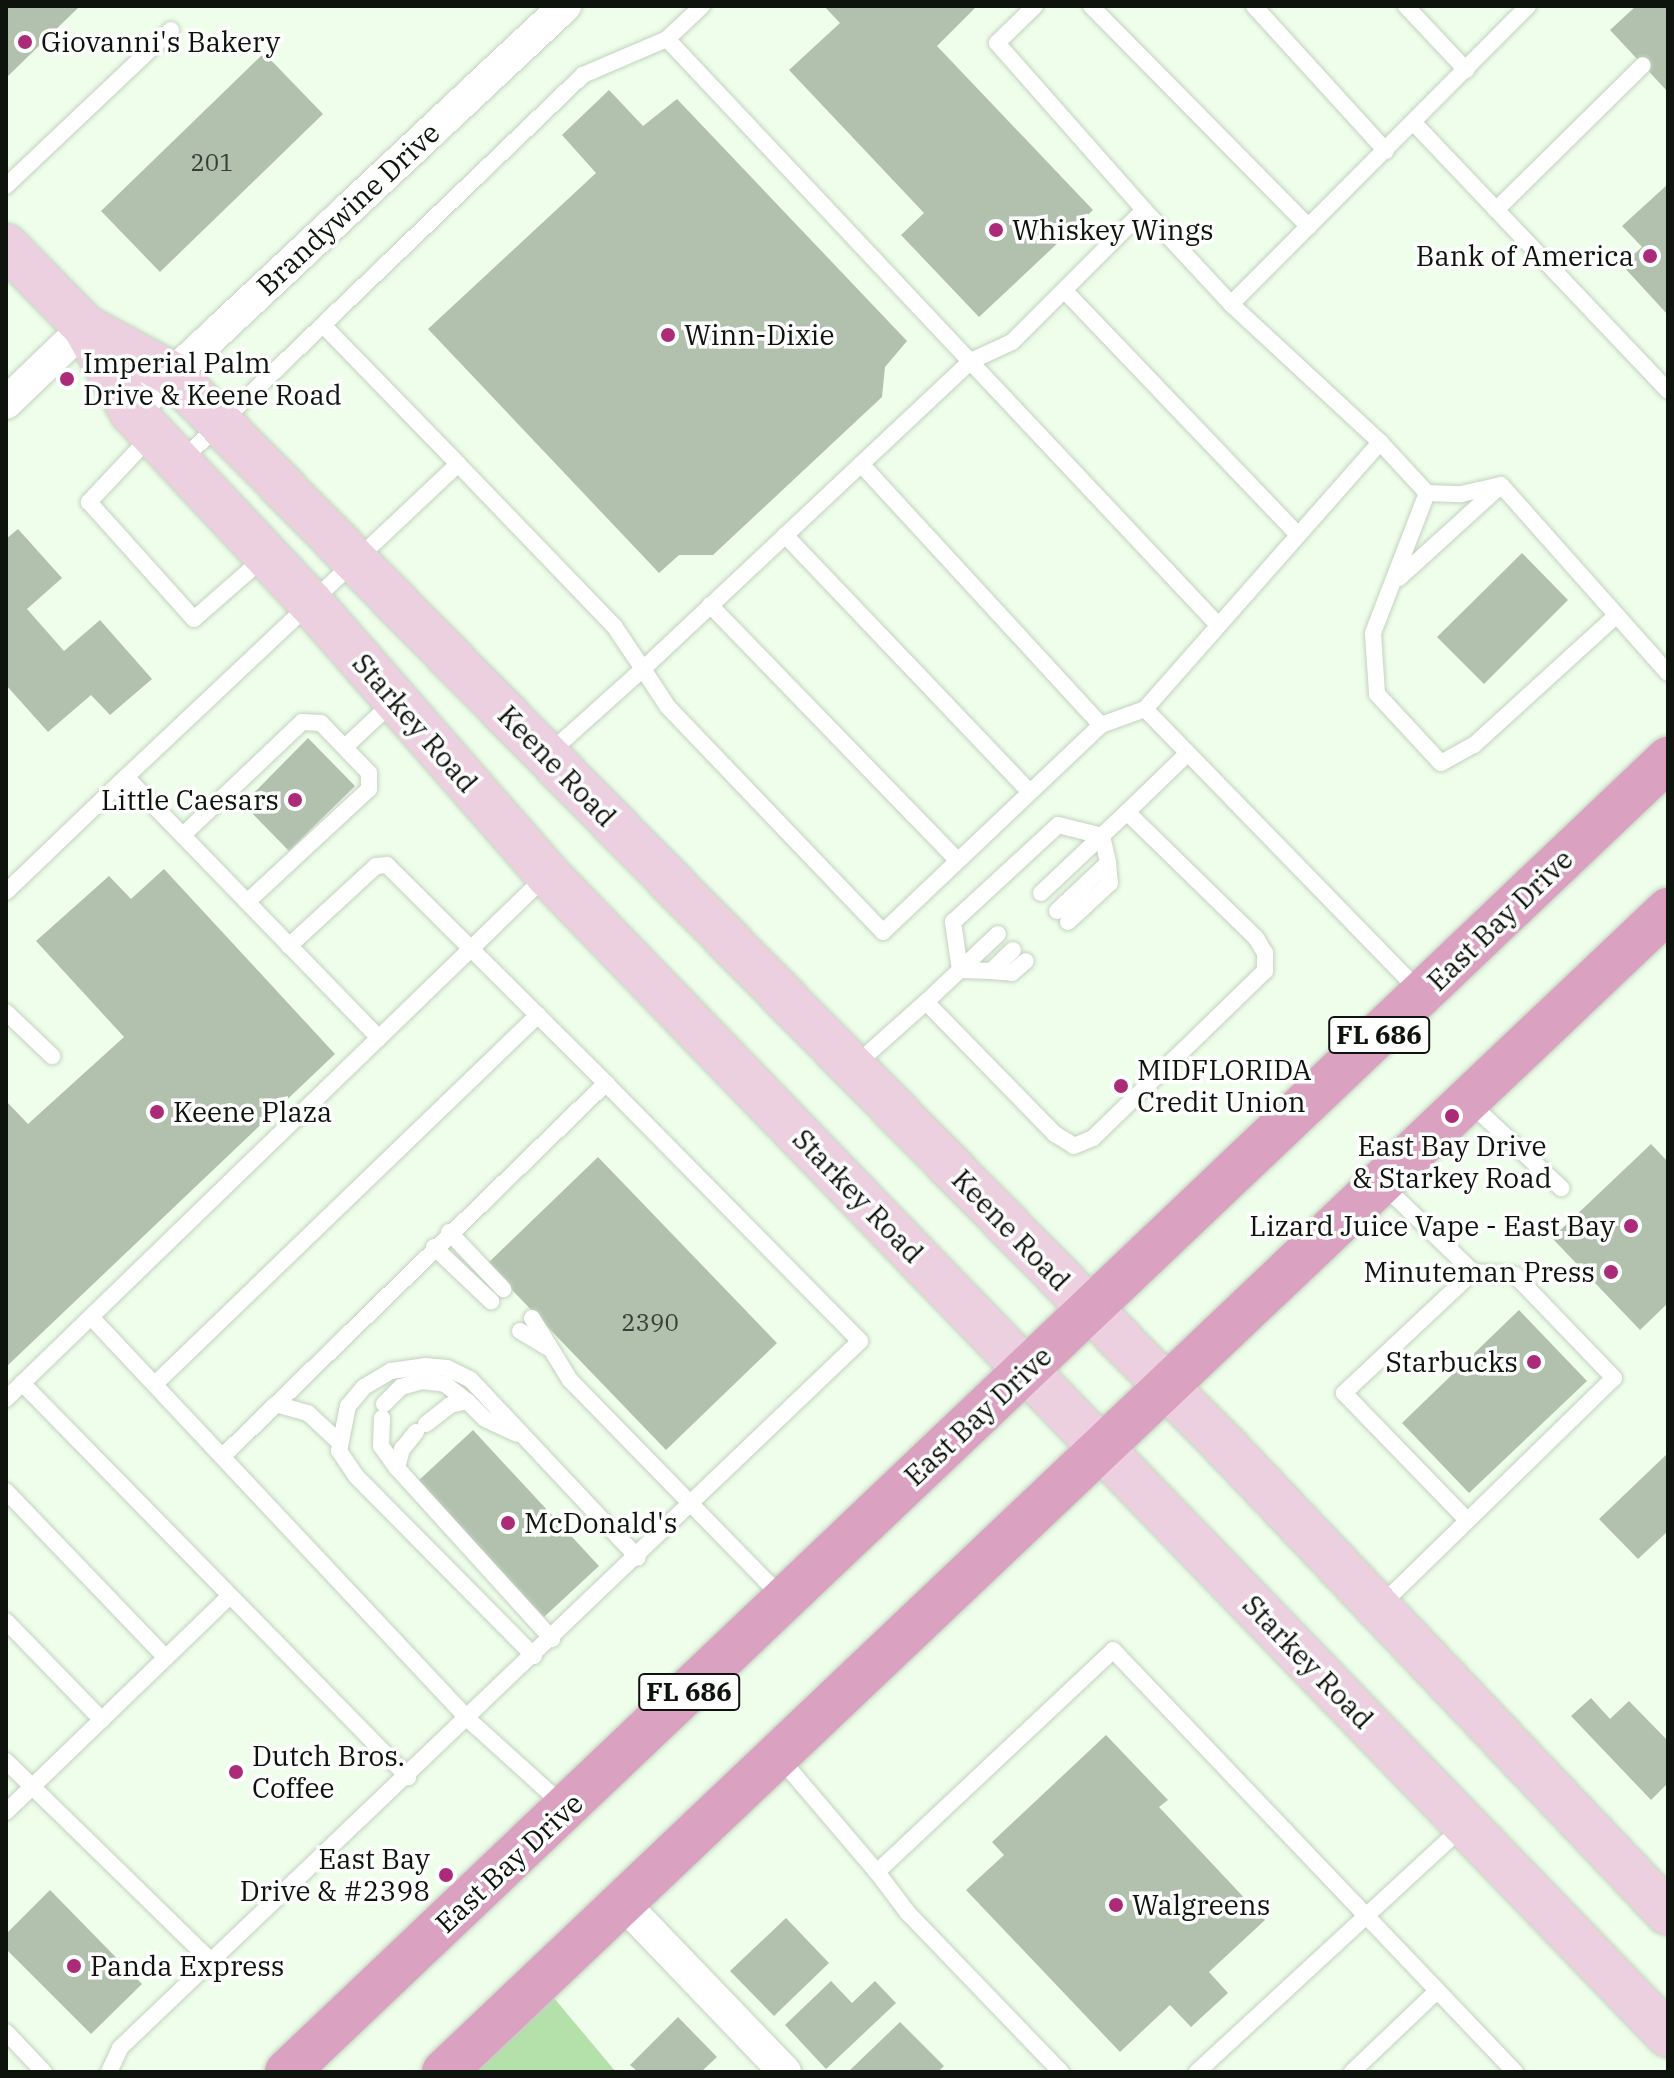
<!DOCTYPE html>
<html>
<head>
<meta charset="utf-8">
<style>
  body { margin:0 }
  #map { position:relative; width:1674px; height:2078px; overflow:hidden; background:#eefeeb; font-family:"IBM Plex Serif",serif }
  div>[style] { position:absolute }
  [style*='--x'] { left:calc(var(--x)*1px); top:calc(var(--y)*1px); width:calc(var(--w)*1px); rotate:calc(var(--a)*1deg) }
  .green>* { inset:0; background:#b4e1aa }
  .building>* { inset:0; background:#b1c1ae }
  .roads { filter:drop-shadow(0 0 2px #c3d2bf) drop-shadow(0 0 2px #c3d2bf) }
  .lane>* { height:16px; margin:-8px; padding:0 8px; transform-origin:8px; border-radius:8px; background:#fff }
  .street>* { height:32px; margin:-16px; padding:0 16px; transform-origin:16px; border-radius:16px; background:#fff }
  .secondary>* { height:44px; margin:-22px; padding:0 22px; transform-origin:22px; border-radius:22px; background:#edd0e0 }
  .primary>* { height:44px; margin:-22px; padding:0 22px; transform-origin:22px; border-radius:22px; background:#dba1c1 }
  .dots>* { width:22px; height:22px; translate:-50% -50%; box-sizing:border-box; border:4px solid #fff; border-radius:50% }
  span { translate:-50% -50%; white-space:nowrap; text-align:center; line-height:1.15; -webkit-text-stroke:7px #fff; paint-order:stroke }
  .number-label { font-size:24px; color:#373e35 }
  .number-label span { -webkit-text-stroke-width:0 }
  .shield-label span { padding:2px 6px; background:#fff; border:2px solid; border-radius:6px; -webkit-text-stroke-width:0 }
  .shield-label { font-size:26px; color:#0e130d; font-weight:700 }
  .poi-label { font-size:28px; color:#0e130d }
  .left { translate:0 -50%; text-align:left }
  .right { translate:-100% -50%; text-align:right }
  .street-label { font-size:28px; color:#0e130d }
  .frame { position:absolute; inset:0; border:8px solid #0e130d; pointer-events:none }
</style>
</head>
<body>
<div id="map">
  <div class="green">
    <div style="clip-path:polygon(554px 1998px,616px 2072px,476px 2072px)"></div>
  </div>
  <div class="building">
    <div style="clip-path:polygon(6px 6px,80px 6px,6px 78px)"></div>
    <div style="clip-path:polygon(824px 6px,977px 6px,937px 46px,1093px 210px,979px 317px,901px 235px,924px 213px,789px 70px,840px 23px)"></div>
    <div style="clip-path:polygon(1636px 6px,1668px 6px,1668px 92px,1610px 30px)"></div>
    <div style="clip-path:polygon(264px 53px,323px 114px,160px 272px,101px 211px)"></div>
    <div style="clip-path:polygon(609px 90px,643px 126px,677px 99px,907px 341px,885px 367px,882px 397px,713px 555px,679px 555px,659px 573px,428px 329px,596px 173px,562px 135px)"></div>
    <div style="clip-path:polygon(1668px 184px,1668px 315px,1622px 265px,1642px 247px,1622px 226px)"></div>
    <div style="clip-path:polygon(18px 529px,62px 578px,27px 609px,64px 651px,100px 620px,152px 679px,110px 715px,91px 695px,48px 732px,6px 685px,6px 539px)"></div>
    <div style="clip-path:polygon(1522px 553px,1568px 600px,1484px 684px,1437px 637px)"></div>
    <div style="clip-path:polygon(308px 738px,355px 786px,289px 851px,243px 804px)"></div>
    <div style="clip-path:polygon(164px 869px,335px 1054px,6px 1367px,6px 1101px,28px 1124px,124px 1037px,36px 941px,109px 876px,131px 899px)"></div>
    <div style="clip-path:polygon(1651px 1144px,1668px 1162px,1668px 1303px,1640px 1330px,1552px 1238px)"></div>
    <div style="clip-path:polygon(598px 1157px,777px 1343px,666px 1450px,487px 1264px)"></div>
    <div style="clip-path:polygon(1519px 1310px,1587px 1381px,1469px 1493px,1402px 1423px)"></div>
    <div style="clip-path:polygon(473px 1430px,599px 1566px,544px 1617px,418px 1481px)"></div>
    <div style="clip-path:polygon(1668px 1453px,1668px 1531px,1638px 1559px,1599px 1519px)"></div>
    <div style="clip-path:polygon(1591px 1698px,1610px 1719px,1629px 1701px,1668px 1741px,1668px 1783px,1651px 1800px,1571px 1716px)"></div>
    <div style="clip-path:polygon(1106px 1735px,1168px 1800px,1159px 1807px,1265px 1920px,1209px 1972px,1228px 1993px,1191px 2027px,1170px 2005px,1120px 2052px,966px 1890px,1004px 1855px,992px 1842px)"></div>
    <div style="clip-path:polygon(50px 1890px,142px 1984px,91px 2034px,6px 1949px,6px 1934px)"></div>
    <div style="clip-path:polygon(786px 1918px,829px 1963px,774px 2016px,730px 1971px)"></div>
    <div style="clip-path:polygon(831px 1981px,852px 2003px,875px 1981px,896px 2003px,826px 2069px,785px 2025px)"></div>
    <div style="clip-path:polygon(678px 2017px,717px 2057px,701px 2072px,638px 2072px,630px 2065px)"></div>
    <div style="clip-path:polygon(900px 2022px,944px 2066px,938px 2072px,848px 2072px)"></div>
  </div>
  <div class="roads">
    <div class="lane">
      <div style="--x:702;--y:6;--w:48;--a:136.7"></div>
      <div style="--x:667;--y:39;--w:804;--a:46.76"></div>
      <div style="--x:1035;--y:6;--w:53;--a:135.8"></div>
      <div style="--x:997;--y:43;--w:222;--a:48.6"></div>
      <div style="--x:1091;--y:6;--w:310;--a:45.4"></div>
      <div style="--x:1254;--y:6;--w:196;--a:47.7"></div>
      <div style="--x:1406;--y:6;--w:88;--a:46.8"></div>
      <div style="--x:1414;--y:123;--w:369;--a:46.5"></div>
      <div style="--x:6;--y:186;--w:227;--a:-43.4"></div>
      <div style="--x:1496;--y:210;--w:206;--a:-44.6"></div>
      <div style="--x:1064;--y:290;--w:339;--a:46.3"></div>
      <div style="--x:1231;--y:304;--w:421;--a:-45.1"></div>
      <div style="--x:324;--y:326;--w:192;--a:45.8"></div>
      <div style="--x:151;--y:436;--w:91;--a:133.2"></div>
      <div style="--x:89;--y:502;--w:157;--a:48.1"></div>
      <div style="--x:194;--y:619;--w:96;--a:-41.2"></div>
      <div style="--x:180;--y:462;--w:559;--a:-43.84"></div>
      <div style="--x:583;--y:75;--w:91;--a:-23.2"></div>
      <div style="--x:861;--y:464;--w:355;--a:47.4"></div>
      <div style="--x:1427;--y:493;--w:150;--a:111.1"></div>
      <div style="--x:1373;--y:633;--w:61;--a:86.2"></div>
      <div style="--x:1377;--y:694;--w:94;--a:47.2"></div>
      <div style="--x:1441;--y:763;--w:38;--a:-29"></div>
      <div style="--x:1474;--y:745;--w:192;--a:-42.3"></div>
      <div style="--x:785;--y:535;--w:355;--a:46.4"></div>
      <div style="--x:1399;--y:578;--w:137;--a:-42.3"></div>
      <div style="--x:710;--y:605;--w:355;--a:45.9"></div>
      <div style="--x:1145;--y:709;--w:356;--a:-48.6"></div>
      <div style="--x:345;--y:747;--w:66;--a:-43.2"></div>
      <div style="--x:547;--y:755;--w:129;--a:-41.9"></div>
      <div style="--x:643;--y:669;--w:45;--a:56.7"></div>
      <div style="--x:668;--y:707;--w:311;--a:46.3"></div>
      <div style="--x:883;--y:932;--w:301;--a:-43.5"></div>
      <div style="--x:1101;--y:725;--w:47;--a:-20"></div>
      <div style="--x:1145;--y:709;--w:396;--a:45.8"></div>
      <div style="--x:183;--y:835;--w:164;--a:-43.5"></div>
      <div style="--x:302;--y:722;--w:19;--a:3"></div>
      <div style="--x:321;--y:723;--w:69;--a:46.2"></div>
      <div style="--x:369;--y:773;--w:16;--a:90"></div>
      <div style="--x:369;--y:789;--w:166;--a:137.2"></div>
      <div style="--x:6;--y:892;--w:166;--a:-43.8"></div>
      <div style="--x:1041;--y:893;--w:118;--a:-43.3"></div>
      <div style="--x:1068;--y:922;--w:57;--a:-42.9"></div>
      <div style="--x:1110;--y:883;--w:20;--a:-96"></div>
      <div style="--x:289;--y:946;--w:118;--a:-42.6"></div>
      <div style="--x:376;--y:866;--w:11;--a:-5"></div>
      <div style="--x:387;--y:865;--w:309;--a:44.9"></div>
      <div style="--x:1013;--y:950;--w:30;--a:136"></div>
      <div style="--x:991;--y:971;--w:31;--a:-178"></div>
      <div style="--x:960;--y:970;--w:49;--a:-98.3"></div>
      <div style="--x:953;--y:922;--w:143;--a:-42.7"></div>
      <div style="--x:1058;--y:825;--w:45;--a:14"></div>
      <div style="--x:1102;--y:836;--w:28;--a:77"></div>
      <div style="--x:1108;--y:863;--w:70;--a:136.7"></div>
      <div style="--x:991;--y:971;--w:21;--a:5"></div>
      <div style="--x:1012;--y:973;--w:18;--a:-41"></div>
      <div style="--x:926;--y:1002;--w:99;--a:-43.4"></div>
      <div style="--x:6;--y:1012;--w:64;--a:43.7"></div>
      <div style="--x:379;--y:1038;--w:363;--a:-134.1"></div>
      <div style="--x:126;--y:777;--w:456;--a:-43.3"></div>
      <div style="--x:458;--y:464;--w:225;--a:46.1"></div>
      <div style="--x:614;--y:626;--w:52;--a:56"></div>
      <div style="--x:643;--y:669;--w:450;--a:-43.2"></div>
      <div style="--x:971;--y:361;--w:45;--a:-24.9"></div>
      <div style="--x:1012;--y:342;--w:187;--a:-45"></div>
      <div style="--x:1144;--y:210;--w:128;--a:47.2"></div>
      <div style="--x:1231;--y:304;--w:203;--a:42.8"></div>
      <div style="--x:1380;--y:442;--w:69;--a:47.3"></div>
      <div style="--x:1427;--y:493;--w:34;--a:2"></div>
      <div style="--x:1461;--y:494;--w:41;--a:-12.7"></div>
      <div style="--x:1501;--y:485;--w:251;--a:48.4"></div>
      <div style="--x:853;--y:1067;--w:98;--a:-41.7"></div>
      <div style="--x:926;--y:1002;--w:185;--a:45.7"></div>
      <div style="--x:1055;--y:1134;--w:22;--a:32"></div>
      <div style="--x:1074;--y:1146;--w:21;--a:-23"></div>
      <div style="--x:1093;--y:1138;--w:240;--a:-44.2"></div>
      <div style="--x:1265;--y:971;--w:18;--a:-90"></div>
      <div style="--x:1265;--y:953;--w:17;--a:-121"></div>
      <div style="--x:1256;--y:938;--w:180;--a:-135.7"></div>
      <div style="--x:1127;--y:812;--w:83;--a:-44"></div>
      <div style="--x:1470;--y:1103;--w:125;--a:43"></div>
      <div style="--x:449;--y:1232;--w:79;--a:46.5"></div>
      <div style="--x:434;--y:1247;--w:79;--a:43.5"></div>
      <div style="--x:91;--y:1317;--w:553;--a:46.83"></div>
      <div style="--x:469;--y:1720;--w:127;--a:42.1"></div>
      <div style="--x:532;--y:1318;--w:73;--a:58.5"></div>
      <div style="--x:570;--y:1380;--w:305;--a:45.7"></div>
      <div style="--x:520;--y:1331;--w:33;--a:31"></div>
      <div style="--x:22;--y:1383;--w:552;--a:45.59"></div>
      <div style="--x:155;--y:1384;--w:532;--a:-43.93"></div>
      <div style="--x:6;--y:1399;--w:752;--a:-44.08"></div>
      <div style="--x:276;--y:1404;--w:33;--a:16"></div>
      <div style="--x:308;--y:1413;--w:40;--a:43"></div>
      <div style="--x:384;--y:1404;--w:24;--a:-45"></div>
      <div style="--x:401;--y:1387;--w:22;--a:-16"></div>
      <div style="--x:422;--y:1381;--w:23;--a:7"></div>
      <div style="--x:445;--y:1384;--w:28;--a:38"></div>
      <div style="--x:382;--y:1418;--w:28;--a:92"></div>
      <div style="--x:381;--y:1446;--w:27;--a:54"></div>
      <div style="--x:426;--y:1424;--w:31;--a:-38"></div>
      <div style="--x:450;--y:1405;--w:17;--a:-13"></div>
      <div style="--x:467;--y:1401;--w:25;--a:45"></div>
      <div style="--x:485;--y:1419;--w:35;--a:25"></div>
      <div style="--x:416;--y:1432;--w:22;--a:129"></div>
      <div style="--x:402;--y:1449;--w:20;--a:105"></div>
      <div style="--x:397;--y:1468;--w:231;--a:47.8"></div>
      <div style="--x:6;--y:1491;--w:231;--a:46.2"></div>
      <div style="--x:1467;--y:1520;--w:177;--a:-134.1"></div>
      <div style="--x:1344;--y:1393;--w:177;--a:-43.2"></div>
      <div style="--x:1379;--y:1607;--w:328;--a:-44.3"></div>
      <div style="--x:1614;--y:1378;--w:143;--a:-133.9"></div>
      <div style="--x:1515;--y:1275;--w:42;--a:-175.9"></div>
      <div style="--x:1473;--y:1272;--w:125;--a:-136"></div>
      <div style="--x:6;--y:1621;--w:138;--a:45.9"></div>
      <div style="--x:534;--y:1656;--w:253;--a:-134.7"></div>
      <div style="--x:356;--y:1476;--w:30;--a:-124"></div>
      <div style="--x:339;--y:1451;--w:46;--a:-78.7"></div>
      <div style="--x:348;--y:1406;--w:25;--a:-50"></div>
      <div style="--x:364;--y:1387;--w:31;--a:-31"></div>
      <div style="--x:391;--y:1371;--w:34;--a:-8"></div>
      <div style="--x:425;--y:1366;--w:22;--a:5"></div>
      <div style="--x:447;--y:1368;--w:25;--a:26"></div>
      <div style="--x:470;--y:1379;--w:245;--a:46.8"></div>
      <div style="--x:779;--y:1757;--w:151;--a:49.6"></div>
      <div style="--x:877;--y:1872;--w:324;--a:-43.2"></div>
      <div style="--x:1113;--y:1650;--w:583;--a:46.39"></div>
      <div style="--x:6;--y:1761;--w:286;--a:44.3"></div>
      <div style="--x:6;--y:1812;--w:310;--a:-44"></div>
      <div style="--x:877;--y:1872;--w:51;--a:52.9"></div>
      <div style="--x:908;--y:1913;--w:221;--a:46.1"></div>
      <div style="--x:6;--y:2032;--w:55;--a:46.5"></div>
      <div style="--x:109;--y:2072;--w:26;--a:-65"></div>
      <div style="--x:120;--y:2048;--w:1023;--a:-43.69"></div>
      <div style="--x:860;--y:1341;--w:362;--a:-134.6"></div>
      <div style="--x:606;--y:1083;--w:533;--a:135.76"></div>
      <div style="--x:1197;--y:2072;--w:363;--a:-42.7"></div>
      <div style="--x:1352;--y:2072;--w:117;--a:-43.6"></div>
    </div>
    <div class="street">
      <div style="--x:6;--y:403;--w:110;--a:-43.9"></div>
      <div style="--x:132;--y:412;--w:594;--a:-43.16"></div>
      <div style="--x:623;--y:1903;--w:234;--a:46.2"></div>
    </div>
    <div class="secondary">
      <div style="--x:6;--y:246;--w:113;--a:45.7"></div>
      <div style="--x:85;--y:327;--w:99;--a:28.4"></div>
      <div style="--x:172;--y:374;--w:1507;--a:45.51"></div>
      <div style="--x:1228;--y:1449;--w:639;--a:46.52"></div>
      <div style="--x:85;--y:327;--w:97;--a:61.1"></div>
      <div style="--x:132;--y:412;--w:260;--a:46.9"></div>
      <div style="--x:310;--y:602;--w:361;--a:48.9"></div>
      <div style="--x:547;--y:874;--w:1614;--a:46"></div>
    </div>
    <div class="primary">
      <div style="--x:287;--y:2072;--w:1906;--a:-43.55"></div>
      <div style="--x:444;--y:2072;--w:1688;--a:-43.51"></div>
    </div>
  </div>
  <div class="dots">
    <div style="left:25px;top:42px;background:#ab2b79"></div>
    <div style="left:996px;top:230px;background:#ab2b79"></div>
    <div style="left:1650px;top:256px;background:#ab2b79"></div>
    <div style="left:668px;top:335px;background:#ab2b79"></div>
    <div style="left:67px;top:379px;background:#ab2b79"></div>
    <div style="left:295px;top:800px;background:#ab2b79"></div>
    <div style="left:1121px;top:1086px;background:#ab2b79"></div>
    <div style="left:157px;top:1112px;background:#ab2b79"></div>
    <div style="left:1452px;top:1116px;background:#ab2b79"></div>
    <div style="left:1631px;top:1226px;background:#ab2b79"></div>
    <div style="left:1611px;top:1272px;background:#ab2b79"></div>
    <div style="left:1534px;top:1362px;background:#ab2b79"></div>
    <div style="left:508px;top:1523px;background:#ab2b79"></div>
    <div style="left:236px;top:1772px;background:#ab2b79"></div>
    <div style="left:446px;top:1875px;background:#ab2b79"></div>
    <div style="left:1116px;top:1905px;background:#ab2b79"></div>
    <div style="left:74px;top:1966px;background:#ab2b79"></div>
  </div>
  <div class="number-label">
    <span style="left:212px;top:163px">201</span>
    <span style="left:650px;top:1323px">2390</span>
  </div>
  <div class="shield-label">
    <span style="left:1379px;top:1035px">FL 686</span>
    <span style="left:689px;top:1692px">FL 686</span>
  </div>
  <div class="poi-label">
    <span class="left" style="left:41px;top:42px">Giovanni's Bakery</span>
    <span class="left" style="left:1012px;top:230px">Whiskey Wings</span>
    <span class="right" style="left:1634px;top:256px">Bank of America</span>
    <span class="left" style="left:684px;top:335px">Winn-Dixie</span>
    <span class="left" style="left:83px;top:379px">Imperial Palm<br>Drive &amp; Keene Road</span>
    <span class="right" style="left:279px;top:800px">Little Caesars</span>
    <span class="left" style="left:1137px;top:1086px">MIDFLORIDA<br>Credit Union</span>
    <span class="left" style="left:173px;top:1112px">Keene Plaza</span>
    <span style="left:1452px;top:1162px">East Bay Drive<br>&amp; Starkey Road</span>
    <span class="right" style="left:1615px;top:1226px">Lizard Juice Vape - East Bay</span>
    <span class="right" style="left:1595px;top:1272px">Minuteman Press</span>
    <span class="right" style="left:1518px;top:1362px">Starbucks</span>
    <span class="left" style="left:524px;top:1523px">McDonald's</span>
    <span class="left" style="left:252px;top:1772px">Dutch Bros.<br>Coffee</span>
    <span class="right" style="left:430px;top:1875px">East Bay<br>Drive &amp; #2398</span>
    <span class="left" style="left:1132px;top:1905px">Walgreens</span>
    <span class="left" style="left:90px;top:1966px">Panda Express</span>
  </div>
  <div class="street-label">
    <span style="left:348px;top:209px;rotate:-43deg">Brandywine Drive</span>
    <span style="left:415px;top:723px;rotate:49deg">Starkey Road</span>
    <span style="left:557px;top:766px;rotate:46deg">Keene Road</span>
    <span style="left:1500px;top:920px;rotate:-44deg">East Bay Drive</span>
    <span style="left:858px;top:1196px;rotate:46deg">Starkey Road</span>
    <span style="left:1011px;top:1230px;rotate:46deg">Keene Road</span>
    <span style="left:978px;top:1416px;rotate:-43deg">East Bay Drive</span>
    <span style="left:1308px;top:1662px;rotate:46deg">Starkey Road</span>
    <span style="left:509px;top:1863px;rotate:-43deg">East Bay Drive</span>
  </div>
  <div class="frame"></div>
</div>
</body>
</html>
